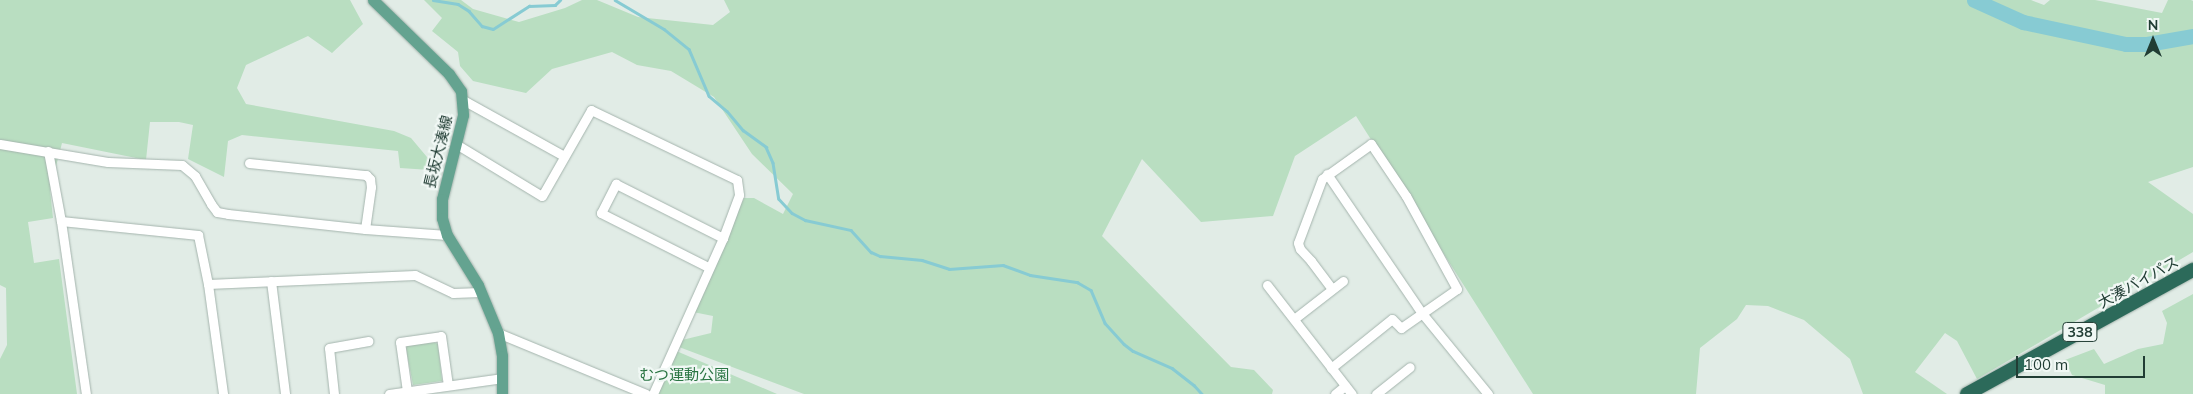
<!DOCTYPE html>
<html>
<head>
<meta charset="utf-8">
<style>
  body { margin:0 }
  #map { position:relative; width:2193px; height:394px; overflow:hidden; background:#e1ece6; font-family:Mulish,"Noto Sans JP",sans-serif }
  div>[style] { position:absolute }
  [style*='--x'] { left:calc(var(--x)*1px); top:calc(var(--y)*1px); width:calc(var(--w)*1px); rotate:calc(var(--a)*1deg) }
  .green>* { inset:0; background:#b9dec1 }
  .stream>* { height:2.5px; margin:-1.25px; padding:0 1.25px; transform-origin:1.25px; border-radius:1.25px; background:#87cbd3 }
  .river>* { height:15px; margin:-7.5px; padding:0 7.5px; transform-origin:7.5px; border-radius:7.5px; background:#87cbd3 }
  .roads { filter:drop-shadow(0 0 1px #a4b4ad) drop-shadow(0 0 1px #a4b4ad) }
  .minor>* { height:9px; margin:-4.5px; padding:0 4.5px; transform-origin:4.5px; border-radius:4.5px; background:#fff }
  .major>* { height:11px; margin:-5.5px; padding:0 5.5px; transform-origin:5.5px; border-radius:5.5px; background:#64a390 }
  .highway>* { height:14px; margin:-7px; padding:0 7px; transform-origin:7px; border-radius:7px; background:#2c6a5a }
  span { translate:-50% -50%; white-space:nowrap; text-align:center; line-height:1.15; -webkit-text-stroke:4.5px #f1f8f5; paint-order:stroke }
  .shield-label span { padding:1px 4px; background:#f1f8f5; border:1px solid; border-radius:4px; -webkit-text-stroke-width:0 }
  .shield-label { font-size:14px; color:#213d34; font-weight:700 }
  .street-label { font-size:15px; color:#213d34 }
  .park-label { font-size:15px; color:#2a7543 }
  .north { position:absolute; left:2128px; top:15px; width:50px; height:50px; -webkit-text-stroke:4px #f1f8f5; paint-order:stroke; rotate:0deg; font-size:14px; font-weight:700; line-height:20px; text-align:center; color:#213d34 }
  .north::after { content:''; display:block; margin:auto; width:18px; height:22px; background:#213d34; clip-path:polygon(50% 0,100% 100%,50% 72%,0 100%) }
  .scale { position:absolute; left:2016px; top:356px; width:129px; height:22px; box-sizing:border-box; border:2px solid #213d34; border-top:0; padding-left:6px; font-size:15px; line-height:18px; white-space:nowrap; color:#213d34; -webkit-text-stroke:4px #f1f8f5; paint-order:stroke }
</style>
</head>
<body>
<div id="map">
  <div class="green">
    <div style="clip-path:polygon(0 0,350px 0,363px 24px,332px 53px,308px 36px,246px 65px,237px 88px,246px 104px,394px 131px,411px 138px,432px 163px,430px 170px,400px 168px,398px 151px,242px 135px,228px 141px,224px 177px,188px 159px,193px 125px,179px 122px,150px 122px,146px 160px,62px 143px,50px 190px,53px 218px,28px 222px,34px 263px,59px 259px,77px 394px,0 394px,0 359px,7px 345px,6px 288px,0 285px)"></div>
    <div style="clip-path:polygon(424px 0,461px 0,473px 9px,519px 22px,565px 8px,582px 0,597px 0,638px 17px,713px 25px,730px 12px,724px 0,2031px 0,2044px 5px,2050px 0,2095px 0,2162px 13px,2168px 0,2191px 0,2193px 1px,2193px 167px,2148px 182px,2193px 214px,2193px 252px,1977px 379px,1957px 341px,1945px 333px,1915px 372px,1947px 394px,1863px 394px,1850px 359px,1804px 320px,1768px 306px,1746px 305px,1737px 319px,1700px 348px,1696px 394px,1533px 394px,1356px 116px,1295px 156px,1273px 216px,1201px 222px,1142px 159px,1102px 236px,1231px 367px,1254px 370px,1273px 390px,1272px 394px,804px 394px,679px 347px,682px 340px,711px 333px,713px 316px,693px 312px,744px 198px,754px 198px,783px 214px,793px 194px,752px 154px,714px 97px,671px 71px,637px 65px,612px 52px,552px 69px,526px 93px,473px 81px,460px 66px,458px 52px,432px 31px,442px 18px)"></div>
    <div style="clip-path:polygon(2193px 294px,2193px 394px,2105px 394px,2105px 385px,2072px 375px,2065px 360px,2094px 349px,2104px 364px,2138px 349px,2163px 344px,2167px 323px,2162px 311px)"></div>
    <div style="clip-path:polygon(433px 342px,438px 344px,442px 381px,413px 385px,406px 349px,407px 346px)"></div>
    <div style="clip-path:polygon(674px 350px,777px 394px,655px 394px)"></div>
  </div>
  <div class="stream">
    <div style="--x:433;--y:0;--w:25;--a:9"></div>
    <div style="--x:458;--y:4;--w:13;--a:32"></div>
    <div style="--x:469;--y:11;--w:20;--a:49"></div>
    <div style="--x:482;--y:26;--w:11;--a:15"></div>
    <div style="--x:493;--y:29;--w:43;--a:-32.6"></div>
    <div style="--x:529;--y:6;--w:26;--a:-2"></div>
    <div style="--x:555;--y:5;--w:7;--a:-45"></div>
    <div style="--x:615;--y:0;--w:57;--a:30.6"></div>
    <div style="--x:664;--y:29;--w:32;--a:39"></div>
    <div style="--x:689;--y:49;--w:51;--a:66.9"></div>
    <div style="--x:709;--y:96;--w:23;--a:40"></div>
    <div style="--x:727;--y:111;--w:25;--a:50"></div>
    <div style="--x:743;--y:130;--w:29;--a:36"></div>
    <div style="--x:766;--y:147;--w:17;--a:66"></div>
    <div style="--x:773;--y:163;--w:36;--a:81"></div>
    <div style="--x:779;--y:199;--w:19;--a:47"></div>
    <div style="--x:792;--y:213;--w:15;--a:28"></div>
    <div style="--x:805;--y:220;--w:47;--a:12.3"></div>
    <div style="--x:851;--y:230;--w:30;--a:48"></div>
    <div style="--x:871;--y:252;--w:10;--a:24"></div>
    <div style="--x:880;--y:256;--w:42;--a:5.4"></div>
    <div style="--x:922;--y:260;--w:28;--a:18"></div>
    <div style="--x:949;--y:269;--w:54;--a:-4.2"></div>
    <div style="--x:1003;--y:265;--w:29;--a:20"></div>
    <div style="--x:1030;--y:275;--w:48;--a:8.5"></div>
    <div style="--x:1077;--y:282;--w:16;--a:30"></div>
    <div style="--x:1091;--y:290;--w:36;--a:67"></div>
    <div style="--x:1105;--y:323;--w:28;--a:48"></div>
    <div style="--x:1124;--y:344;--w:11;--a:38"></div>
    <div style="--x:1133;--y:351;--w:43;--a:23.6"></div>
    <div style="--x:1172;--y:368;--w:28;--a:38"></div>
    <div style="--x:1194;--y:385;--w:12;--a:48"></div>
  </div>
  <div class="river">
    <div style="--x:1974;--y:0;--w:54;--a:24.2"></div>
    <div style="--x:2023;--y:22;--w:105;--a:12.1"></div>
    <div style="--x:2126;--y:44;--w:21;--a:0"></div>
    <div style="--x:2147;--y:44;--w:47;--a:-9.9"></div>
  </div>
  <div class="roads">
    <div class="minor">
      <div style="--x:463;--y:100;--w:115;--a:29"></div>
      <div style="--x:0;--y:144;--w:109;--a:9.5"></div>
      <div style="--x:108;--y:162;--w:74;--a:2.3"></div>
      <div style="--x:182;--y:165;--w:17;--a:40"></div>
      <div style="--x:195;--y:176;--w:32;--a:60"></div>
      <div style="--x:211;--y:204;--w:10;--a:53"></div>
      <div style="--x:217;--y:212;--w:11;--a:10"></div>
      <div style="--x:228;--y:214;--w:138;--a:6.2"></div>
      <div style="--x:365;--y:229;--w:82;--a:4.2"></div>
      <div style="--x:456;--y:144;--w:100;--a:31.2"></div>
      <div style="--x:542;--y:196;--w:99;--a:-60.3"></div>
      <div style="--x:591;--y:110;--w:162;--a:25.6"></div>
      <div style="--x:737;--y:180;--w:15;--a:82"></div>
      <div style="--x:739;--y:195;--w:46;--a:110.4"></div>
      <div style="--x:723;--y:238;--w:171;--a:114.2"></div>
      <div style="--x:48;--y:151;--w:71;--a:79.5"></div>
      <div style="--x:61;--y:221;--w:175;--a:81.8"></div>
      <div style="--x:249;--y:163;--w:118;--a:5.9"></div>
      <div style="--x:366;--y:175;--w:6;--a:45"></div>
      <div style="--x:370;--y:179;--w:8;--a:83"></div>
      <div style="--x:371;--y:187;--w:42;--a:98.1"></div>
      <div style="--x:1327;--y:174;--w:167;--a:55.7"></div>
      <div style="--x:1421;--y:312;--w:106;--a:50.7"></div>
      <div style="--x:61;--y:221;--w:138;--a:5.8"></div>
      <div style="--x:198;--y:235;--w:50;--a:78.5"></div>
      <div style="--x:208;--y:284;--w:111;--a:82.2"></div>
      <div style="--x:708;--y:267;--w:120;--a:-153.2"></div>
      <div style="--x:601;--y:213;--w:33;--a:-63"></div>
      <div style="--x:616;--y:184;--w:120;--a:26.8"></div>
      <div style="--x:271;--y:281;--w:114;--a:82.9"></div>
      <div style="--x:208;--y:284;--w:207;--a:-2.5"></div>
      <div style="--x:415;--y:275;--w:42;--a:25.3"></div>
      <div style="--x:453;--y:293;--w:28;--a:-2"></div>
      <div style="--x:1267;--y:285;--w:138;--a:52.1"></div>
      <div style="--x:1294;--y:319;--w:62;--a:-37.8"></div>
      <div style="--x:498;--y:333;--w:160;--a:22.4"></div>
      <div style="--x:1331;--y:368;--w:78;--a:-38.8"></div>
      <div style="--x:1392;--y:319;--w:13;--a:45"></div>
      <div style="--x:1401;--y:328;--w:68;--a:-34.9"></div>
      <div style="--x:1457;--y:289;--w:106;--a:-118.7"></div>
      <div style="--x:1406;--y:196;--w:63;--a:-123.9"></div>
      <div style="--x:1371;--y:144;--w:60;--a:144.5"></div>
      <div style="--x:1322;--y:179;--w:68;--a:110.6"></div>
      <div style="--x:1298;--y:243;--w:6;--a:72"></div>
      <div style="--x:1300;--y:249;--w:16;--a:47"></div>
      <div style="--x:1311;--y:261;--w:35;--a:53"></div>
      <div style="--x:407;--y:391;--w:49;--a:-98.1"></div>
      <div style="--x:400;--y:342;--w:41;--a:-8.3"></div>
      <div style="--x:441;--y:336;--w:49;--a:81.9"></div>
      <div style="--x:334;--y:394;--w:46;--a:-96.2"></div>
      <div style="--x:329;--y:348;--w:40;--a:-10"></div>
      <div style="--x:389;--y:394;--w:115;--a:-8"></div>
      <div style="--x:1335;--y:394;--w:13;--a:-39"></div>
      <div style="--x:1376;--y:394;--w:43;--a:-38.5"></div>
    </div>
    <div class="major">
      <div style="--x:373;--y:0;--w:106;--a:44.2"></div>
      <div style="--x:449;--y:74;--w:21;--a:55"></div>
      <div style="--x:461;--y:91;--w:24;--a:85"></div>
      <div style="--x:463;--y:115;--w:87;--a:104"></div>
      <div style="--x:442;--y:199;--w:19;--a:90"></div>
      <div style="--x:442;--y:218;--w:18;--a:74"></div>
      <div style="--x:447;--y:235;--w:59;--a:58.2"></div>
      <div style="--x:478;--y:285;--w:52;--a:67.4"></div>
      <div style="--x:498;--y:333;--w:23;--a:80"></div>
      <div style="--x:502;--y:356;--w:38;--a:90"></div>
    </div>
    <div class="highway">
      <div style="--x:1967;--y:394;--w:258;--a:-28.8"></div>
    </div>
  </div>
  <div class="shield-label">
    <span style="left:2080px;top:332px">338</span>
  </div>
  <div class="street-label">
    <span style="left:438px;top:152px;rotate:-76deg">長坂大湊線</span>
    <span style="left:2138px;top:282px;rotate:-29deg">大湊バイパス</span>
  </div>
  <div class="park-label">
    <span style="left:684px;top:375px">むつ運動公園</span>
  </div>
  <div class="north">N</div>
  <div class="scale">100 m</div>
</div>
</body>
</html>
